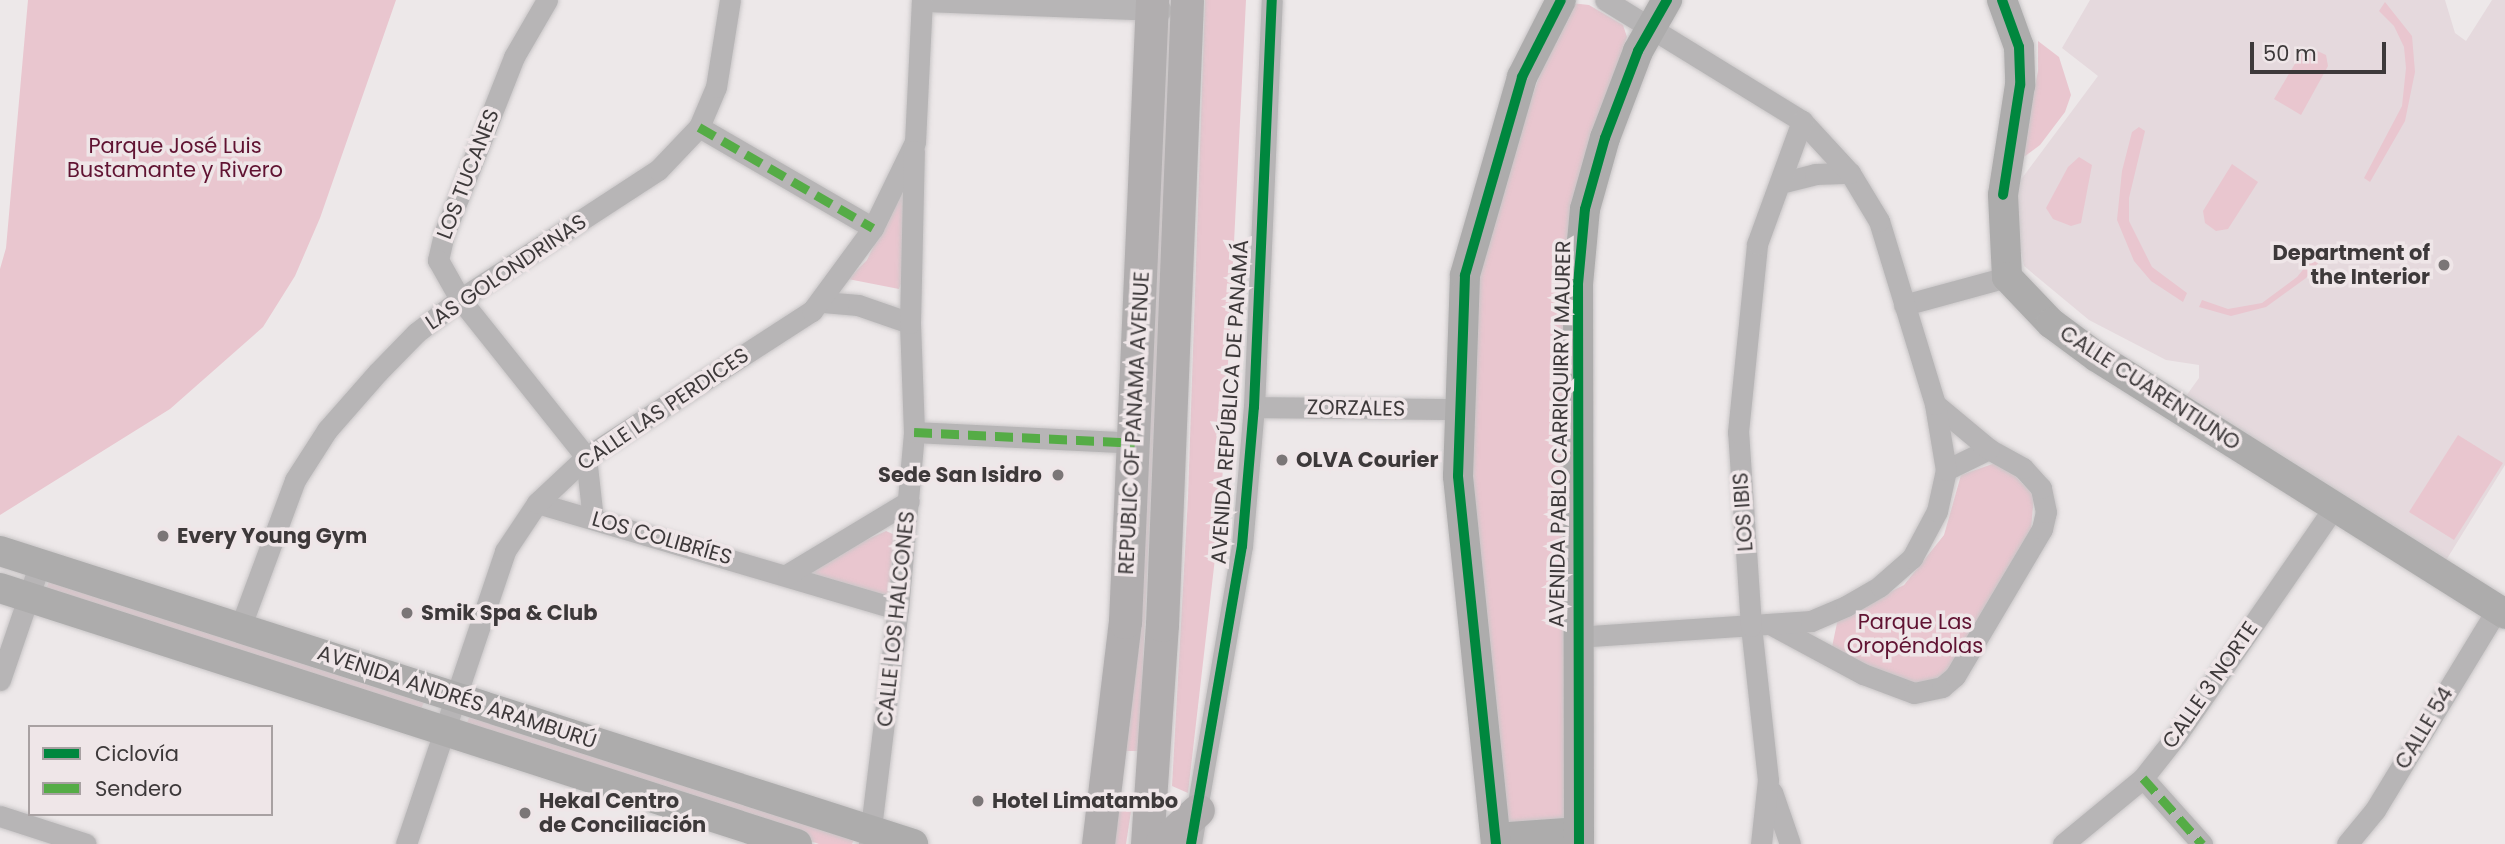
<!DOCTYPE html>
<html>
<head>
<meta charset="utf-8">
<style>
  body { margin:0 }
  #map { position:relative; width:2505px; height:844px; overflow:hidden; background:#ede8e9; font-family:Poppins,sans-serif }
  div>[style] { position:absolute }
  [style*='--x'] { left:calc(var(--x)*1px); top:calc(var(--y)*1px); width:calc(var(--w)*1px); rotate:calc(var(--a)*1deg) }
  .built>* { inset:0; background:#e5d9dd }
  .green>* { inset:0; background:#e9c6cf }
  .roads { filter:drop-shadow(0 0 2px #c9c6c7) drop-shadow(0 0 2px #c9c6c7) }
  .street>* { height:21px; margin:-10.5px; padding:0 10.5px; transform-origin:10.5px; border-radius:10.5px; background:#b7b5b6 }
  .secondary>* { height:30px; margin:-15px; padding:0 15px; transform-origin:15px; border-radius:15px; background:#adacac }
  .primary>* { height:33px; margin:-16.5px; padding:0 16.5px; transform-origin:16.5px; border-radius:16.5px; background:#b1aeaf }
  .quiet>* { height:9px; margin-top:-4.5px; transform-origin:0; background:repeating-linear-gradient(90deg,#55ac46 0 18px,transparent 0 27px) }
  .cycleway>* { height:10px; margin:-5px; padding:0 5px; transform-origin:5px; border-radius:5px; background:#00873e }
  .dots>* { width:19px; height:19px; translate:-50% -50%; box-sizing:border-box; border:4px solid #efe6e8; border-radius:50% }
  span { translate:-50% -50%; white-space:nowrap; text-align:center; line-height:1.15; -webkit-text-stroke:7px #efe6e8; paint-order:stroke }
  .park-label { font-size:21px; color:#601332 }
  .street-label { font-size:21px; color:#3d393a }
  .poi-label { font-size:21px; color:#3d393a; font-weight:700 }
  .right { translate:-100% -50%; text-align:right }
  .left { translate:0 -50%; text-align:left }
  .legend { position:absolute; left:28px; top:725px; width:245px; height:91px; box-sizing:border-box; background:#efe6e8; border:2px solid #a8a1a2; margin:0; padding:9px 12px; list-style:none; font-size:21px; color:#3d393a }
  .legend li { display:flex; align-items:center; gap:14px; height:35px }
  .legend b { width:35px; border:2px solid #a8a1a2 }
  .scale { position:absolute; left:2250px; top:42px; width:136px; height:32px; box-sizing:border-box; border:4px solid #3d393a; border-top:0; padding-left:9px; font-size:21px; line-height:24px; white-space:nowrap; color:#3d393a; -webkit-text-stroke:5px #efe6e8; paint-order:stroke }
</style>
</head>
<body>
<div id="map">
  <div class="built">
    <div style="clip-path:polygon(2090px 0,2445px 0,2455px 33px,2466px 41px,2492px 0,2505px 0,2505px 465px,2445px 562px,2186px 396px,2199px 378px,2199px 365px,2166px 360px,2089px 320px,2024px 266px,2017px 231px,2017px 185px,2098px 76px,2062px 48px)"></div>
  </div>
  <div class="green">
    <div style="clip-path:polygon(28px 0,396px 0,320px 218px,295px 276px,263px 327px,170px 409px,0 515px,0 269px,6px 248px)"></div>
    <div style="clip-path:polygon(1205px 0,1246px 0,1221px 506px,1188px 793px,1172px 786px,1188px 497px)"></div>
    <div style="clip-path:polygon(2385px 2px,2412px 36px,2415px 72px,2405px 121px,2370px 182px,2364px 178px,2402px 106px,2406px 68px,2404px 47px,2394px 26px,2379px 11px)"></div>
    <div style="clip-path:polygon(1571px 3px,1589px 5px,1623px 25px,1627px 37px,1568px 225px,1565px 818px,1505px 823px,1469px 431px,1475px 281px,1494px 205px,1551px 43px)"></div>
    <div style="clip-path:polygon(1161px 24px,1172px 24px,1139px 751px,1126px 751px)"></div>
    <div style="clip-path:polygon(2038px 41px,2059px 57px,2071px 95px,2065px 112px,2040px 145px,2021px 159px,2038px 71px)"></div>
    <div style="clip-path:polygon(2311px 48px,2326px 55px,2328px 66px,2301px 115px,2274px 99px,2302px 52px)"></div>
    <div style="clip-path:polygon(2139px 127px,2145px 131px,2129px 198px,2129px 221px,2152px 267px,2187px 293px,2183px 302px,2151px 281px,2134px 261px,2117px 220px,2122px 171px,2132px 132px)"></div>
    <div style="clip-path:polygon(2079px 157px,2092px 165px,2081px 223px,2071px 226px,2053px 219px,2046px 208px,2068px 167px)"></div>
    <div style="clip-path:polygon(2232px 164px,2258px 182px,2228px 229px,2216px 231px,2205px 223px,2203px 211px)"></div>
    <div style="clip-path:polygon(902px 187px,909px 193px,905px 272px,899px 289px,848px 279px,867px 260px)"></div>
    <div style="clip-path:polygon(2320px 249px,2327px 252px,2306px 278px,2266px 307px,2231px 316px,2199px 307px,2202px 300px,2228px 309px,2262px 303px,2297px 277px)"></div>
    <div style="clip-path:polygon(2458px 435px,2503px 463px,2454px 540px,2409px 512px)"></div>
    <div style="clip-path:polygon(2001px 461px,2034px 496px,2031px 530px,1955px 661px,1935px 683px,1908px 686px,1832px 647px,1838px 618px,1904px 585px,1944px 535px,1961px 475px)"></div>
    <div style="clip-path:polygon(886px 531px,895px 535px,889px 598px,810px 578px,809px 568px,813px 564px)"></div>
    <div style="clip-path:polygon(53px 571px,429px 692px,420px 711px,44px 595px)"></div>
    <div style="clip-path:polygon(472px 710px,857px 832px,852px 844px,819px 844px,465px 728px)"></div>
    <div style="clip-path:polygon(1128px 796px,1132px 805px,1126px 844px,1112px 844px,1119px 800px)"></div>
  </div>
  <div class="roads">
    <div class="street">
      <div style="--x:547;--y:0;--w:66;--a:120.1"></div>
      <div style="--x:514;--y:57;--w:190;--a:111.6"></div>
      <div style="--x:444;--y:234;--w:27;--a:103"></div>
      <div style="--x:438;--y:260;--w:45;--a:60.6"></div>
      <div style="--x:460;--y:299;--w:202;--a:51.4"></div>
      <div style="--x:586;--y:457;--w:62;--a:83.6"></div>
      <div style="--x:922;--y:1;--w:239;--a:2.2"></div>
      <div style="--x:699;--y:127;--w:201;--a:30.1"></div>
      <div style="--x:1780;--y:183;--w:36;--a:-14"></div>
      <div style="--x:1815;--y:174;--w:35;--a:-2"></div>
      <div style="--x:823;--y:302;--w:35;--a:5"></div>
      <div style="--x:858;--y:305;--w:55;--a:19.1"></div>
      <div style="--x:1904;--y:305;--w:107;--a:-15.2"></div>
      <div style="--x:1254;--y:407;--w:205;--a:0.6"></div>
      <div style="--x:914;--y:432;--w:221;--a:2.8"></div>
      <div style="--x:1946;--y:470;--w:48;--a:-26"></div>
      <div style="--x:537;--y:503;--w:376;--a:16.4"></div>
      <div style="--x:788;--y:574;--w:141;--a:-31.1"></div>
      <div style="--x:1770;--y:624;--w:106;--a:28.3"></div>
      <div style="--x:1863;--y:674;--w:54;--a:20.4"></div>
      <div style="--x:1914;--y:693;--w:29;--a:-12"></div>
      <div style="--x:1942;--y:687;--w:17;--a:-40"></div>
      <div style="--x:1955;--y:676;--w:171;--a:-59.4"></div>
      <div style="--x:2042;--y:529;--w:17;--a:-77"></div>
      <div style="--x:2046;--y:512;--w:25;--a:-102"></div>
      <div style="--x:2041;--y:488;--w:27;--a:-132"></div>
      <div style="--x:2023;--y:468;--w:39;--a:-151"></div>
      <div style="--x:1989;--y:449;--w:70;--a:-140.2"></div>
      <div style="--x:240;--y:628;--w:158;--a:-69.6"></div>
      <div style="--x:295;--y:480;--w:59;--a:-57.4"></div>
      <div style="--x:327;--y:430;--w:77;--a:-48.7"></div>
      <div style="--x:378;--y:372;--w:54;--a:-45.7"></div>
      <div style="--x:416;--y:333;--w:56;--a:-37.7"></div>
      <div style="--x:460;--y:299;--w:236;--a:-33.1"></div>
      <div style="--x:658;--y:170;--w:59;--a:-46.4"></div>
      <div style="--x:699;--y:127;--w:43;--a:-67"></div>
      <div style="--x:716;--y:87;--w:88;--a:-80.9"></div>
      <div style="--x:1576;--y:637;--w:236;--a:-3.9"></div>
      <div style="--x:1811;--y:621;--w:38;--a:-23"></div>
      <div style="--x:1846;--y:606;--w:39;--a:-30"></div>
      <div style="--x:1880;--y:586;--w:43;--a:-41.2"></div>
      <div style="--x:1912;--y:558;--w:53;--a:-62"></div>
      <div style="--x:1937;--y:511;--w:42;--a:-77.6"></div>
      <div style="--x:1946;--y:470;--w:67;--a:-99.5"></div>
      <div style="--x:1935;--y:404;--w:191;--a:-107"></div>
      <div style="--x:1879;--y:221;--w:56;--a:-121.1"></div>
      <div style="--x:1850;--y:173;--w:71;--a:-132.7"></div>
      <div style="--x:1802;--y:121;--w:231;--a:-148.4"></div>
      <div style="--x:0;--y:680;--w:124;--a:-71.1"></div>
      <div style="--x:2143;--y:778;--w:89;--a:48.2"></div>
      <div style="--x:1772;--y:792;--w:55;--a:70.9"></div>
      <div style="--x:0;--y:816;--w:90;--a:18"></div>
      <div style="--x:406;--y:844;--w:309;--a:-71.3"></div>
      <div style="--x:505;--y:551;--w:58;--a:-56.3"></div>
      <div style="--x:537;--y:503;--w:67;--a:-43.2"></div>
      <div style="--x:586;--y:457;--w:269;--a:-32.9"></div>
      <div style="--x:812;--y:311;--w:103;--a:-53.7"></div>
      <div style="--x:873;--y:228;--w:96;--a:-64"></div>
      <div style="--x:915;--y:142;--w:142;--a:-87.2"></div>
      <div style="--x:869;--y:844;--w:237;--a:-83"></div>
      <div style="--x:898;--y:609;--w:178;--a:-84.8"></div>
      <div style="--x:914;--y:432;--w:109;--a:-92.1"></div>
      <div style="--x:910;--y:323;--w:172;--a:-88.7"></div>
      <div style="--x:1191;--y:844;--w:302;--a:-80.3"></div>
      <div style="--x:1242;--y:546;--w:140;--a:-85.1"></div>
      <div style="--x:1254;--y:407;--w:407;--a:-87.5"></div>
      <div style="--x:1761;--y:844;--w:64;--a:-83.8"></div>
      <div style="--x:1768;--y:780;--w:155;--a:-96.3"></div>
      <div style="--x:1751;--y:626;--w:194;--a:-93.8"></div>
      <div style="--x:1738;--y:432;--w:189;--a:-84.2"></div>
      <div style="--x:1757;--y:244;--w:131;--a:-69.9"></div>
      <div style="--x:2063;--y:844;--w:104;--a:-39.5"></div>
      <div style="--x:2143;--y:778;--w:55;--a:-51.7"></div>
      <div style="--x:2177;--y:735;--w:278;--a:-55.4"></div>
      <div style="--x:2347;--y:844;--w:44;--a:-50.5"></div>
      <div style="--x:2375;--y:810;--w:235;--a:-58.7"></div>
    </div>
    <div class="secondary">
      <div style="--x:2002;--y:0;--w:50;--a:70.1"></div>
      <div style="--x:2019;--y:47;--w:38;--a:88"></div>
      <div style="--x:2020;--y:85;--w:111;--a:98.8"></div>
      <div style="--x:2003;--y:195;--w:82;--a:87.2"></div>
      <div style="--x:2007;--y:277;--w:64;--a:46.3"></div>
      <div style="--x:2051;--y:323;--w:57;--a:36.5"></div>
      <div style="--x:2097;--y:357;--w:482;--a:32.2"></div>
      <div style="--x:0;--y:551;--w:959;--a:17.79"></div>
      <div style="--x:0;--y:588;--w:837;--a:17.81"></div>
      <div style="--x:1496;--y:838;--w:83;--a:-4.1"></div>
      <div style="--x:1496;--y:844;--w:370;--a:-95.9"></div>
      <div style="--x:1458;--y:476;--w:201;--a:-88"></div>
      <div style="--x:1465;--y:275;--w:206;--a:-73.9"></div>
      <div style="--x:1522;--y:77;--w:86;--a:-63.1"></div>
      <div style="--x:1579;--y:844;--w:560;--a:-90.1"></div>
      <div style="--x:1578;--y:284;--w:75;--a:-84.7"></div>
      <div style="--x:1585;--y:209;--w:74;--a:-74.3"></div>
      <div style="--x:1605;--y:138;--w:93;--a:-69.2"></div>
      <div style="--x:1638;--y:51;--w:59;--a:-60.4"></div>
    </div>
    <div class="primary">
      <div style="--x:1098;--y:844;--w:224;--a:-83.1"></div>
      <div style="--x:1125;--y:622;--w:623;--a:-87.51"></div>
      <div style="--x:1147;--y:844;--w:220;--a:-86.1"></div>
      <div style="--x:1162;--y:625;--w:625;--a:-87.71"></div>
      <div style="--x:1161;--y:844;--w:50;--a:-42.6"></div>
    </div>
  </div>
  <div class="quiet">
    <div style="--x:699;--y:127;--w:201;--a:30.1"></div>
    <div style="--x:914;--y:432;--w:221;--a:2.8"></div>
    <div style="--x:2143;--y:778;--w:89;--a:48.2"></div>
  </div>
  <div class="cycleway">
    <div style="--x:2002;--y:0;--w:50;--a:70.1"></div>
    <div style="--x:2019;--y:47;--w:38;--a:88"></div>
    <div style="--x:2020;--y:85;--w:111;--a:98.8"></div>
    <div style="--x:1191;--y:844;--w:302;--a:-80.3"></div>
    <div style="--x:1242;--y:546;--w:140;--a:-85.1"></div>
    <div style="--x:1254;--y:407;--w:407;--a:-87.5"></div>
    <div style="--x:1496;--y:844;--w:370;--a:-95.9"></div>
    <div style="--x:1458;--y:476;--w:201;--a:-88"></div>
    <div style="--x:1465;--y:275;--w:206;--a:-73.9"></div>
    <div style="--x:1522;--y:77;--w:86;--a:-63.1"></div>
    <div style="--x:1579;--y:844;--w:560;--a:-90.1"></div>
    <div style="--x:1578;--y:284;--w:75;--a:-84.7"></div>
    <div style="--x:1585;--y:209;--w:74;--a:-74.3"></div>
    <div style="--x:1605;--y:138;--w:93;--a:-69.2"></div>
    <div style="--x:1638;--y:51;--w:59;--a:-60.4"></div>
  </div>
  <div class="dots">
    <div style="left:2444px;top:265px;background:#7b7677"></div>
    <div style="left:1282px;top:460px;background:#7b7677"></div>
    <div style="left:1058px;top:475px;background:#7b7677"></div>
    <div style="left:163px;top:536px;background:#7b7677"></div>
    <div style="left:407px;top:613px;background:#7b7677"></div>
    <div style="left:978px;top:801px;background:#7b7677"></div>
    <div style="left:525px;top:813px;background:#7b7677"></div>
  </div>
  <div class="park-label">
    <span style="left:175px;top:158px">Parque José Luis<br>Bustamante y Rivero</span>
    <span style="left:1915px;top:634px">Parque Las<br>Oropéndolas</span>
  </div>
  <div class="street-label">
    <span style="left:468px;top:174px;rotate:-69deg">LOS TUCANES</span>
    <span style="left:506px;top:272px;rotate:-34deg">LAS GOLONDRINAS</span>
    <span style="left:2150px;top:388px;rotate:33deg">CALLE CUARENTIUNO</span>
    <span style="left:1230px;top:402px;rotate:-86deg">AVENIDA REPÚBLICA DE PANAMÁ</span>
    <span style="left:1356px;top:408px;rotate:1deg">ZORZALES</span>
    <span style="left:663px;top:409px;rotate:-34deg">CALLE LAS PERDICES</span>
    <span style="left:1134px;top:423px;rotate:-87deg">REPUBLIC OF PANAMA AVENUE</span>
    <span style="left:1560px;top:434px;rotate:-89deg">AVENIDA PABLO CARRIQUIRRY MAURER</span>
    <span style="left:1743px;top:512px;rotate:-94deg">LOS IBIS</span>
    <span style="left:662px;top:538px;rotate:16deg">LOS COLIBRÍES</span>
    <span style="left:896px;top:619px;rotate:-84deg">CALLE LOS HALCONES</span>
    <span style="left:2210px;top:685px;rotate:-55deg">CALLE 3 NORTE</span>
    <span style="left:457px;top:697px;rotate:18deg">AVENIDA ANDRÉS ARAMBURÚ</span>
    <span style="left:2424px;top:728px;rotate:-59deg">CALLE 54</span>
  </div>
  <div class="poi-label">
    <span class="right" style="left:2430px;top:265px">Department of<br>the Interior</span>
    <span class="left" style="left:1296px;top:460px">OLVA Courier</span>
    <span class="right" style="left:1042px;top:475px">Sede San Isidro</span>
    <span class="left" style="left:177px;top:536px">Every Young Gym</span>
    <span class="left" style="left:421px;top:613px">Smik Spa &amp; Club</span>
    <span class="left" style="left:539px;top:813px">Hekal Centro<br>de Conciliación</span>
    <span class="left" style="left:992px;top:801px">Hotel Limatambo</span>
  </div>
  <ul class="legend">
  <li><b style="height:9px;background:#00873e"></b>Ciclovía</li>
  <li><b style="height:9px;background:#55ac46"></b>Sendero</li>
  </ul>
  <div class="scale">50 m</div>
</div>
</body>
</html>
